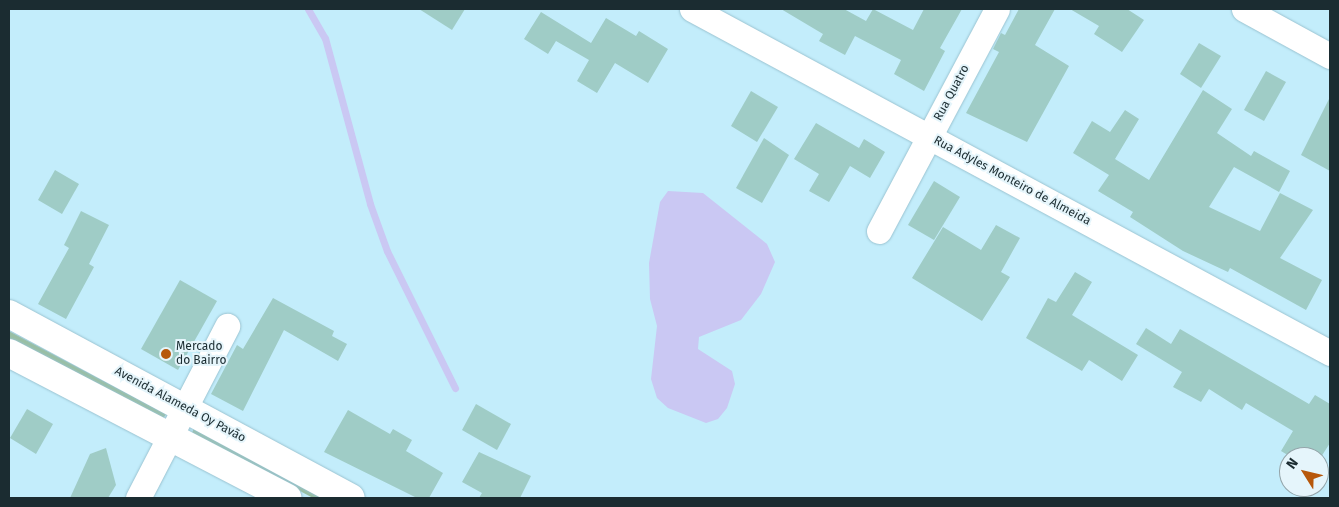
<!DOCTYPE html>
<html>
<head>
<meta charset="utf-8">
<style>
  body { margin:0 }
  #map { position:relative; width:1339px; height:507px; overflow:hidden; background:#c3edfb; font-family:"Fira Sans",sans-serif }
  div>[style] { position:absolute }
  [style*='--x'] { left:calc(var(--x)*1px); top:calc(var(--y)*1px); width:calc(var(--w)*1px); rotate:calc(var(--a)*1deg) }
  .green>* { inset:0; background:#99bfa2 }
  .water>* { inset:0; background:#cac8f3 }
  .stream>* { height:7px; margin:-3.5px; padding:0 3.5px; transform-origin:3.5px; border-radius:3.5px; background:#cac8f3 }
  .building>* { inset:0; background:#9fccc6 }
  .roads { filter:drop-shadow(0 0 1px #9ac3d1) drop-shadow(0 0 1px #9ac3d1) }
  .minor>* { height:25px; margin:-12.5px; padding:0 12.5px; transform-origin:12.5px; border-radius:12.5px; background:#fff }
  .tertiary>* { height:28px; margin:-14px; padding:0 14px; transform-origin:14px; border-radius:14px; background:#fff }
  .dots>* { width:14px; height:14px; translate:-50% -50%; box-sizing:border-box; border:2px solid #e5f5fb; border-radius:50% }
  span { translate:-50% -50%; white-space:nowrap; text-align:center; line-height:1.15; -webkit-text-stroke:4px #e5f5fb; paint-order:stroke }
  .street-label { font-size:12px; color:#1b2c31 }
  .poi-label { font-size:12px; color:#1b2c31 }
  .left { translate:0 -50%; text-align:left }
  .frame { position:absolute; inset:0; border:10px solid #1b2c31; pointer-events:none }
  .north { position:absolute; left:1279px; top:447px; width:50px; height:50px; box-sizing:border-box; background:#e5f5fb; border:1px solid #94a5aa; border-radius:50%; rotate:306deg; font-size:14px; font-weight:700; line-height:20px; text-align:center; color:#1b2c31 }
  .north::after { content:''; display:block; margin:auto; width:18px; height:22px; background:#b7580b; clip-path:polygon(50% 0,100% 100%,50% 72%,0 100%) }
</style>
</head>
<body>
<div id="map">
  <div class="green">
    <div style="clip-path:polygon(9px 331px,166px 414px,163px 419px,9px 338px)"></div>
    <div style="clip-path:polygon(194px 428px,325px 498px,313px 498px,192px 433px)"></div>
  </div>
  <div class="water">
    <div style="clip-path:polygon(668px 191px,703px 193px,767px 244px,775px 262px,761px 294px,741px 320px,699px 337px,698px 349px,732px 371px,735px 384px,727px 408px,718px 419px,706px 423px,668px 408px,657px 398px,651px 379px,657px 326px,650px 299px,649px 263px,660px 202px)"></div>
  </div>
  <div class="stream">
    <div style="--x:308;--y:9;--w:34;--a:60"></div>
    <div style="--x:325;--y:38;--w:172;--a:74.8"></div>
    <div style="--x:370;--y:204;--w:50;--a:70.1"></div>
    <div style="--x:387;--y:251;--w:153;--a:63.6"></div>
  </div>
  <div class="building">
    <div style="clip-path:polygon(419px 9px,465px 9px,452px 30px)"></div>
    <div style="clip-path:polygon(781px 9px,844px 9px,866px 21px,873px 9px,913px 30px,924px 9px,962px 9px,940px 48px,945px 51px,924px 91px,894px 74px,901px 60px,855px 36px,845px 55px,819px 41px,823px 34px)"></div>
    <div style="clip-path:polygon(1019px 9px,1055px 9px,1035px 45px,1069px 66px,1027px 142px,966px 113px,999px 52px,993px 49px,1001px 33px,1005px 35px)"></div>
    <div style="clip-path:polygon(1070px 9px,1127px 9px,1144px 20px,1122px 52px,1094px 34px,1099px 26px)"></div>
    <div style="clip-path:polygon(541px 12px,591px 43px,606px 18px,636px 36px,639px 31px,668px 49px,648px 83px,615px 63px,597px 93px,577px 81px,589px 60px,556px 41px,548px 54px,524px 39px)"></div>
    <div style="clip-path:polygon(1199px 43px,1221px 56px,1201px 88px,1180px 74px)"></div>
    <div style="clip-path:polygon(1266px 71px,1286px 82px,1264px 121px,1244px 110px)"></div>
    <div style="clip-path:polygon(1203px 90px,1232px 109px,1217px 133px,1251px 156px,1254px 151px,1290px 171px,1279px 192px,1234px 167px,1209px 207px,1260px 231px,1280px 193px,1313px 210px,1280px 258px,1322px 280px,1306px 310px,1230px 268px,1228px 272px,1183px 251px,1130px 217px,1133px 212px,1098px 191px,1109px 175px,1073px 153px,1092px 121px,1110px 132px,1125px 110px,1139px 119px,1115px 159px,1149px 180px)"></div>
    <div style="clip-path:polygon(751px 91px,778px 107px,757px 142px,731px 126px)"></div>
    <div style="clip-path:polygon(1330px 97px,1330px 171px,1301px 155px)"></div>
    <div style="clip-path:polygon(816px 123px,859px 148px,864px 139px,885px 152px,870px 178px,850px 166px,829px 202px,809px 191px,819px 174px,794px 159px)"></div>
    <div style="clip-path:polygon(764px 138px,789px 155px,762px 203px,736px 188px)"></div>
    <div style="clip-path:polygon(55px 170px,79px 184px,62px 214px,38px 200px)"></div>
    <div style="clip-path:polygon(934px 181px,960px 197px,934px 240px,908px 225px)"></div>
    <div style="clip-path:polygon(81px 211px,109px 225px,89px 264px,94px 267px,66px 319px,38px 304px,69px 248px,64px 245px)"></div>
    <div style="clip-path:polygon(996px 225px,1020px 238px,1001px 272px,1010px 277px,982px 321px,912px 278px,943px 227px,981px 250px)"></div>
    <div style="clip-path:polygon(1075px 272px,1092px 282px,1072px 315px,1138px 355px,1122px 381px,1089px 360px,1082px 371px,1026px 338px,1048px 298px,1056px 302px)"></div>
    <div style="clip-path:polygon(180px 280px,217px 301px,178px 370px,141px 349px)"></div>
    <div style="clip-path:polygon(273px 298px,334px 331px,332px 336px,347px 344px,338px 361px,284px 330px,243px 411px,211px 394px,237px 345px,243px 349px)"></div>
    <div style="clip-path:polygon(1146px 328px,1171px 344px,1180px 329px,1309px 404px,1315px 395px,1330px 404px,1330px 443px,1321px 457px,1291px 457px,1281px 451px,1293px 431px,1246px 403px,1242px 410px,1209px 389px,1201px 402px,1173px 387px,1182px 372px,1136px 344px)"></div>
    <div style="clip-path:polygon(476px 404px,511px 424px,497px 450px,462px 430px)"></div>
    <div style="clip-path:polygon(27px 409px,53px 424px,36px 454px,10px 438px)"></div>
    <div style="clip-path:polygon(348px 410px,390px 434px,393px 429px,412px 440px,406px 451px,443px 473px,429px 498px,417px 498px,324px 452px)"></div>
    <div style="clip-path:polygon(106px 448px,116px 485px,108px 498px,70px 498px,90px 454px)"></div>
    <div style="clip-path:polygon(479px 452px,531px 476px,520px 498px,479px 498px,482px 493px,462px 482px)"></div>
  </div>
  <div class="roads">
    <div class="minor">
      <div style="--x:692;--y:9;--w:725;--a:28.33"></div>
      <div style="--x:1244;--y:9;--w:98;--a:28.7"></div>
      <div style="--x:879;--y:231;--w:251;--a:-62"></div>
      <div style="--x:138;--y:498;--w:194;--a:-62.6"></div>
    </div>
    <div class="tertiary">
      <div style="--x:9;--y:314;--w:388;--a:28.3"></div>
      <div style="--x:9;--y:353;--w:314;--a:27.5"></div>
    </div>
  </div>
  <div class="dots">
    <div style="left:166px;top:354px;background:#b7580b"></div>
  </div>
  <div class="street-label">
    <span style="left:952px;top:93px;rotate:-62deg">Rua Quatro</span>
    <span style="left:1012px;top:181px;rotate:28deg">Rua Adyles Monteiro de Almeida</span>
    <span style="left:180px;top:405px;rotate:28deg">Avenida Alameda Oy Pavão</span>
  </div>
  <div class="poi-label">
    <span class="left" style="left:176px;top:354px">Mercado<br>do Bairro</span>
  </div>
  <div class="frame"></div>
  <div class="north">N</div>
</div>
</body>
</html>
